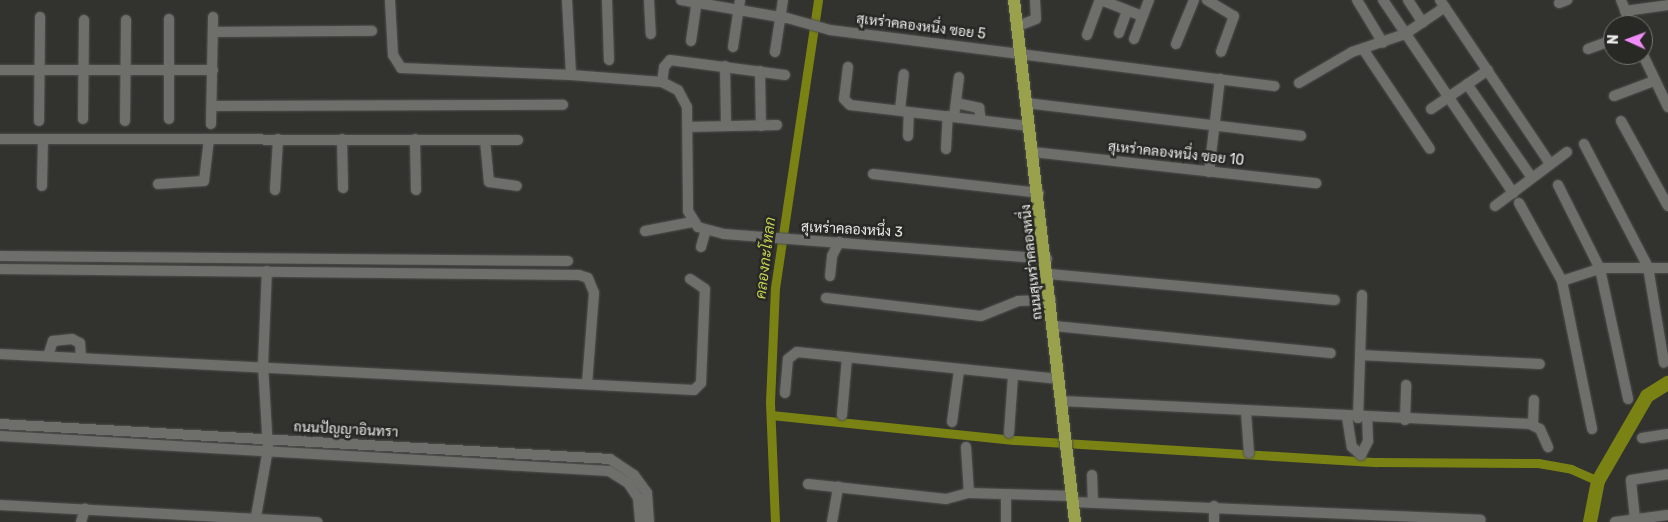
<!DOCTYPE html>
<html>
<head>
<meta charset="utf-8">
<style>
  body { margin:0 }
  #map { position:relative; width:1668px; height:522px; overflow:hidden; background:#32322f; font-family:Rubik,Sarabun,sans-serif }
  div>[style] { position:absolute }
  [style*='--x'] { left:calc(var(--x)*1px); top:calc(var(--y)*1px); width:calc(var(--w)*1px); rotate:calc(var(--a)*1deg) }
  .canal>* { height:9px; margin:-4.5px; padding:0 4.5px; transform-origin:4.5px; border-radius:4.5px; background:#798212 }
  .river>* { height:14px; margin:-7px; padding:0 7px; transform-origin:7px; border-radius:7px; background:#798212 }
  .roads { filter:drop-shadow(0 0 1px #50504e) drop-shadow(0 0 1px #50504e) }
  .minor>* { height:10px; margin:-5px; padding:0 5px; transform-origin:5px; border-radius:5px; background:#6e6e6b }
  .major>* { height:12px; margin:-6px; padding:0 6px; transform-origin:6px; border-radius:6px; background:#99a14d }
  span { translate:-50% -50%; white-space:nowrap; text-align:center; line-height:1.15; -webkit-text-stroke:5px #282825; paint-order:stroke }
  .street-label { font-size:14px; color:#ebebe9 }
  .water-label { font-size:15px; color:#c6d34e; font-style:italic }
  .north { position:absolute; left:1603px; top:15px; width:50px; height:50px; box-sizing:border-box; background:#282825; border:1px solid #767673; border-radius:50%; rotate:272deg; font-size:14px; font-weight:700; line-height:20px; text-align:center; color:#ebebe9 }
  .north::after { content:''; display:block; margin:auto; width:18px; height:22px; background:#ef8bf6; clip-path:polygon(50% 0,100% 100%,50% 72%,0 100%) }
</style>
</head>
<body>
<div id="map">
  <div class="canal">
    <div style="--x:771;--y:415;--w:244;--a:5.9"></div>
    <div style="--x:1014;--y:440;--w:364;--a:3.5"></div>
    <div style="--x:1377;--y:462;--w:161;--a:0.4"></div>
    <div style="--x:1538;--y:463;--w:34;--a:10"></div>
    <div style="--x:1571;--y:469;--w:30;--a:24"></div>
    <div style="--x:775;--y:522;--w:120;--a:-92.4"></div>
    <div style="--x:770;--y:402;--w:114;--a:-87.5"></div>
    <div style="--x:775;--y:288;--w:291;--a:-81.5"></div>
  </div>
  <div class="river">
    <div style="--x:1590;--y:522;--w:42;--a:-79"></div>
    <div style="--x:1598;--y:481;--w:98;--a:-60"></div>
    <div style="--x:1647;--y:396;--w:25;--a:-32"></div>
  </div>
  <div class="roads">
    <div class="minor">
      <div style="--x:390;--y:0;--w:55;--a:86.9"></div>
      <div style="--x:393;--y:55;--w:15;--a:58"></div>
      <div style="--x:401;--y:68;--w:170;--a:2.4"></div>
      <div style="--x:571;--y:75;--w:91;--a:4.4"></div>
      <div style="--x:662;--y:82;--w:18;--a:27"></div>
      <div style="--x:678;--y:90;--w:19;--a:62"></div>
      <div style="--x:687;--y:107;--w:104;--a:89.4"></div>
      <div style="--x:688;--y:211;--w:19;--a:58"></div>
      <div style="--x:698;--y:227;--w:27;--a:15"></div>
      <div style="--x:724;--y:234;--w:324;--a:4.4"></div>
      <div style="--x:567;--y:0;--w:75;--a:86.9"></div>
      <div style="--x:607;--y:0;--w:60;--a:88.1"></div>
      <div style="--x:649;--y:0;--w:34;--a:87"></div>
      <div style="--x:681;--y:0;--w:106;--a:9.8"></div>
      <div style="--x:1101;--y:0;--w:44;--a:21.3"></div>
      <div style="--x:1207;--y:0;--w:31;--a:31"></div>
      <div style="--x:1234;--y:16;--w:38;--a:110"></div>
      <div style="--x:1357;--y:0;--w:50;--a:58.8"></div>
      <div style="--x:1383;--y:0;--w:233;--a:56"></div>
      <div style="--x:1408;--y:0;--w:27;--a:57"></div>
      <div style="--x:1440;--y:0;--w:197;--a:56.1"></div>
      <div style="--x:1621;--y:0;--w:27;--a:68"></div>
      <div style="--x:1559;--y:3;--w:9;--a:-21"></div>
      <div style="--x:1625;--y:11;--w:43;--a:-7.9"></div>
      <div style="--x:780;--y:16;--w:52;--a:15.6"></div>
      <div style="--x:830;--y:30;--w:448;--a:7.2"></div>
      <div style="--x:1018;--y:26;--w:19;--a:-21"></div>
      <div style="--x:1036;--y:19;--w:19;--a:-93"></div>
      <div style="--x:213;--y:32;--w:159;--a:-0.4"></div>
      <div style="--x:1119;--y:33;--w:23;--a:-70"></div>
      <div style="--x:1087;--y:35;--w:37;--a:-70"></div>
      <div style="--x:1134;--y:39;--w:42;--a:-69"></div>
      <div style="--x:691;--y:41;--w:41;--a:-81.7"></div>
      <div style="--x:1176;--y:44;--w:48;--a:-67.8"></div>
      <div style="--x:733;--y:47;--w:48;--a:-81.5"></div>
      <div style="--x:1363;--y:49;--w:120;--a:56.2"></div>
      <div style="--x:1588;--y:49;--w:27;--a:-20"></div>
      <div style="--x:775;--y:52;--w:53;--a:-81.3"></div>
      <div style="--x:1643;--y:55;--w:58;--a:64.3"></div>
      <div style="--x:725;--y:66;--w:60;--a:89"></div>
      <div style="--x:848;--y:67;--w:32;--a:97"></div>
      <div style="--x:844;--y:99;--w:8;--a:45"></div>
      <div style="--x:850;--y:105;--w:181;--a:6.7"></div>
      <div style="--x:0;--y:70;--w:213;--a:0"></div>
      <div style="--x:760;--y:71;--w:55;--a:89"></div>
      <div style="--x:662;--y:82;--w:15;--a:-82"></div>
      <div style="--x:664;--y:67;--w:9;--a:-49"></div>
      <div style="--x:670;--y:60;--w:116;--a:7.4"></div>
      <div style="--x:1299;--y:83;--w:61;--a:-30.3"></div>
      <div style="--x:1352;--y:52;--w:56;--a:-18.8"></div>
      <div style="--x:1405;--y:34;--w:48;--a:-34"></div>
      <div style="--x:1467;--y:84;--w:114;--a:55.3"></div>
      <div style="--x:1614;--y:96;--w:43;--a:-20.6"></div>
      <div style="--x:956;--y:103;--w:24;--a:12"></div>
      <div style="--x:979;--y:108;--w:12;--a:81"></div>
      <div style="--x:1026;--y:103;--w:277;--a:6.8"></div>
      <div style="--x:212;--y:106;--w:351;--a:-0.2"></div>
      <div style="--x:1431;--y:109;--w:69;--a:-34.4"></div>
      <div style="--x:900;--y:110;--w:36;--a:-84"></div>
      <div style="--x:954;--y:117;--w:40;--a:-82.9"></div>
      <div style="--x:83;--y:119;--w:99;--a:-89.4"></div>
      <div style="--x:169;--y:119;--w:100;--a:-90"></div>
      <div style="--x:39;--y:121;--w:104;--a:-89.4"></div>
      <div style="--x:125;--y:121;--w:101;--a:-89.4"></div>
      <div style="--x:1621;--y:121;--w:97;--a:61.1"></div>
      <div style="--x:211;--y:124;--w:107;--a:-88.9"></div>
      <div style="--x:688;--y:127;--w:89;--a:-1.3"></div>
      <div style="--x:908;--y:136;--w:24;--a:-88"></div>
      <div style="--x:0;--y:139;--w:518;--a:0.11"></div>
      <div style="--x:342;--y:139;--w:49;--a:88.8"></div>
      <div style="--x:415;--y:139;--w:51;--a:88.9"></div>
      <div style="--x:485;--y:140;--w:42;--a:84.6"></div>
      <div style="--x:489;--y:182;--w:28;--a:8"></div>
      <div style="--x:1584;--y:144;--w:139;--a:62.5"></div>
      <div style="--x:1648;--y:267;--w:97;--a:80.5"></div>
      <div style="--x:946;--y:149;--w:33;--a:-87"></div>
      <div style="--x:1033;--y:152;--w:285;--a:6.3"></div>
      <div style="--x:1209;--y:172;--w:94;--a:-83.3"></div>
      <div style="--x:873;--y:174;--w:167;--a:6.5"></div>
      <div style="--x:158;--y:184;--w:46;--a:-3.7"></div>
      <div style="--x:204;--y:181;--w:42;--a:-83.2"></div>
      <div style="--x:1558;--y:185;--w:94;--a:63.4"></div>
      <div style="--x:1600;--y:269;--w:133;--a:77.8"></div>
      <div style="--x:42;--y:186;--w:46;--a:-88.8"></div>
      <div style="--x:275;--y:190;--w:51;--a:-86.6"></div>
      <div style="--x:1519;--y:203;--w:89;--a:61.1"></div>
      <div style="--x:1562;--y:281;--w:151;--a:78.5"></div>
      <div style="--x:1495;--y:206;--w:90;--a:-36.9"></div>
      <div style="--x:645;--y:231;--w:48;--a:-10.8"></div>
      <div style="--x:701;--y:247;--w:18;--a:-74"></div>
      <div style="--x:0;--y:256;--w:568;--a:0.5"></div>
      <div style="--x:0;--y:269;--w:579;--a:0.59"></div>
      <div style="--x:579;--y:275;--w:9;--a:18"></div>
      <div style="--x:588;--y:278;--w:16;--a:68"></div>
      <div style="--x:594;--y:293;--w:90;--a:94.4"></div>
      <div style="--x:1048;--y:274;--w:288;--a:5.2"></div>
      <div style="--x:830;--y:276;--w:20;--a:-84"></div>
      <div style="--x:832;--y:256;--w:16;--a:-63"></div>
      <div style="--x:1562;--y:281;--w:42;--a:-18"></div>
      <div style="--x:1602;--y:268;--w:66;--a:0"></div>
      <div style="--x:826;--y:298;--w:156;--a:6.6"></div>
      <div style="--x:981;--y:316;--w:40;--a:-22"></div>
      <div style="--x:1018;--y:301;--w:33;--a:-2"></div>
      <div style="--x:1054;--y:326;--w:278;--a:5.6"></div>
      <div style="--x:0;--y:354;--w:695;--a:2.97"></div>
      <div style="--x:694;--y:390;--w:10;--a:-45"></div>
      <div style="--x:701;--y:383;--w:94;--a:-87.6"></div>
      <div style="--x:705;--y:289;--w:18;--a:-146"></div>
      <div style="--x:1360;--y:355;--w:180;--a:2.9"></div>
      <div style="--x:48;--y:356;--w:16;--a:-72"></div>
      <div style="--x:53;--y:341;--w:19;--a:-6"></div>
      <div style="--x:72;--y:339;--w:9;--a:27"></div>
      <div style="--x:80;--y:343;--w:14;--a:86"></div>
      <div style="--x:785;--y:393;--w:34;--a:-85"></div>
      <div style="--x:788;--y:359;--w:11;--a:-38"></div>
      <div style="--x:797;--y:352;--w:263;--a:5.9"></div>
      <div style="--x:1062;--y:401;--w:469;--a:2.8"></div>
      <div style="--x:1530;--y:424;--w:11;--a:27"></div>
      <div style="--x:1540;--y:429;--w:20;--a:66"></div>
      <div style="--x:1246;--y:412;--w:41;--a:85.8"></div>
      <div style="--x:842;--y:415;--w:57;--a:-85"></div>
      <div style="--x:1347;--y:417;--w:30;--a:81"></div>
      <div style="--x:1352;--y:447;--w:12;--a:42"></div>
      <div style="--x:1361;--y:455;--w:16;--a:-63"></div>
      <div style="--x:1368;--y:441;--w:23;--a:-92"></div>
      <div style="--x:1358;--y:418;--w:123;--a:-88.1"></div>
      <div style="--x:1405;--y:420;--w:35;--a:-88"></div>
      <div style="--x:952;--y:422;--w:52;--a:-82.3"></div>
      <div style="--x:0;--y:424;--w:611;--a:3.28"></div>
      <div style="--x:610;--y:459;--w:29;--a:34"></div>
      <div style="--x:634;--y:475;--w:22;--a:54"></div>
      <div style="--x:647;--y:493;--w:29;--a:86"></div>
      <div style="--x:1533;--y:425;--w:25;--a:-88"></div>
      <div style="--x:1009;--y:433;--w:57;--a:-86"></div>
      <div style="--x:0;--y:436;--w:610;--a:3.29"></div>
      <div style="--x:609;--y:471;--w:22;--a:32"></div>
      <div style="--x:628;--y:483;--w:18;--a:56"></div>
      <div style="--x:638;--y:498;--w:24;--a:85"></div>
      <div style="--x:1642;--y:438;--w:26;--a:-9"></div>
      <div style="--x:966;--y:447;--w:46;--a:86.3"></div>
      <div style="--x:1092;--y:475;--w:27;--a:88"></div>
      <div style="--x:808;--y:484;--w:139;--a:6.2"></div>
      <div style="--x:946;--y:499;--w:24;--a:-15"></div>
      <div style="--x:969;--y:493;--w:104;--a:1.7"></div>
      <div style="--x:1073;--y:502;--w:408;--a:2.5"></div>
      <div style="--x:0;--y:505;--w:318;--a:3.1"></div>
      <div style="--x:1635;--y:519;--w:39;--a:-96"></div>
      <div style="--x:1631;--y:480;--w:37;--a:-9"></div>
      <div style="--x:81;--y:522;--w:14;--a:-73"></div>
      <div style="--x:255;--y:522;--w:74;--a:-79.9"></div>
      <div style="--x:268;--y:449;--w:84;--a:-93.4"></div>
      <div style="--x:263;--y:365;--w:94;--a:-87.6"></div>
      <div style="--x:832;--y:522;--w:36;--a:-80"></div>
      <div style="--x:1006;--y:522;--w:27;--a:-90"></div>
      <div style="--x:1214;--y:522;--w:16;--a:-90"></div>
      <div style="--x:1615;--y:522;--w:53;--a:-7.5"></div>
    </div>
    <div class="major">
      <div style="--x:1014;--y:0;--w:526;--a:83.33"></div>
    </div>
  </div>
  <div class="street-label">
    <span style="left:921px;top:27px;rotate:7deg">สุเหร่าคลองหนึ่ง ซอย 5</span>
    <span style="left:1176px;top:154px;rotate:6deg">สุเหร่าคลองหนึ่ง ซอย 10</span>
    <span style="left:852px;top:230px;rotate:3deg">สุเหร่าคลองหนึ่ง 3</span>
    <span style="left:1032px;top:262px;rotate:-96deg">ถนนสุเหร่าคลองหนึ่ง</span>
    <span style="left:346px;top:430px;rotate:3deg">ถนนปัญญาอินทรา</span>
  </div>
  <div class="water-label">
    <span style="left:766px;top:258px;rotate:-83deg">คลองกะโหลก</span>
  </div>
  <div class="north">N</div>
</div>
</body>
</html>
